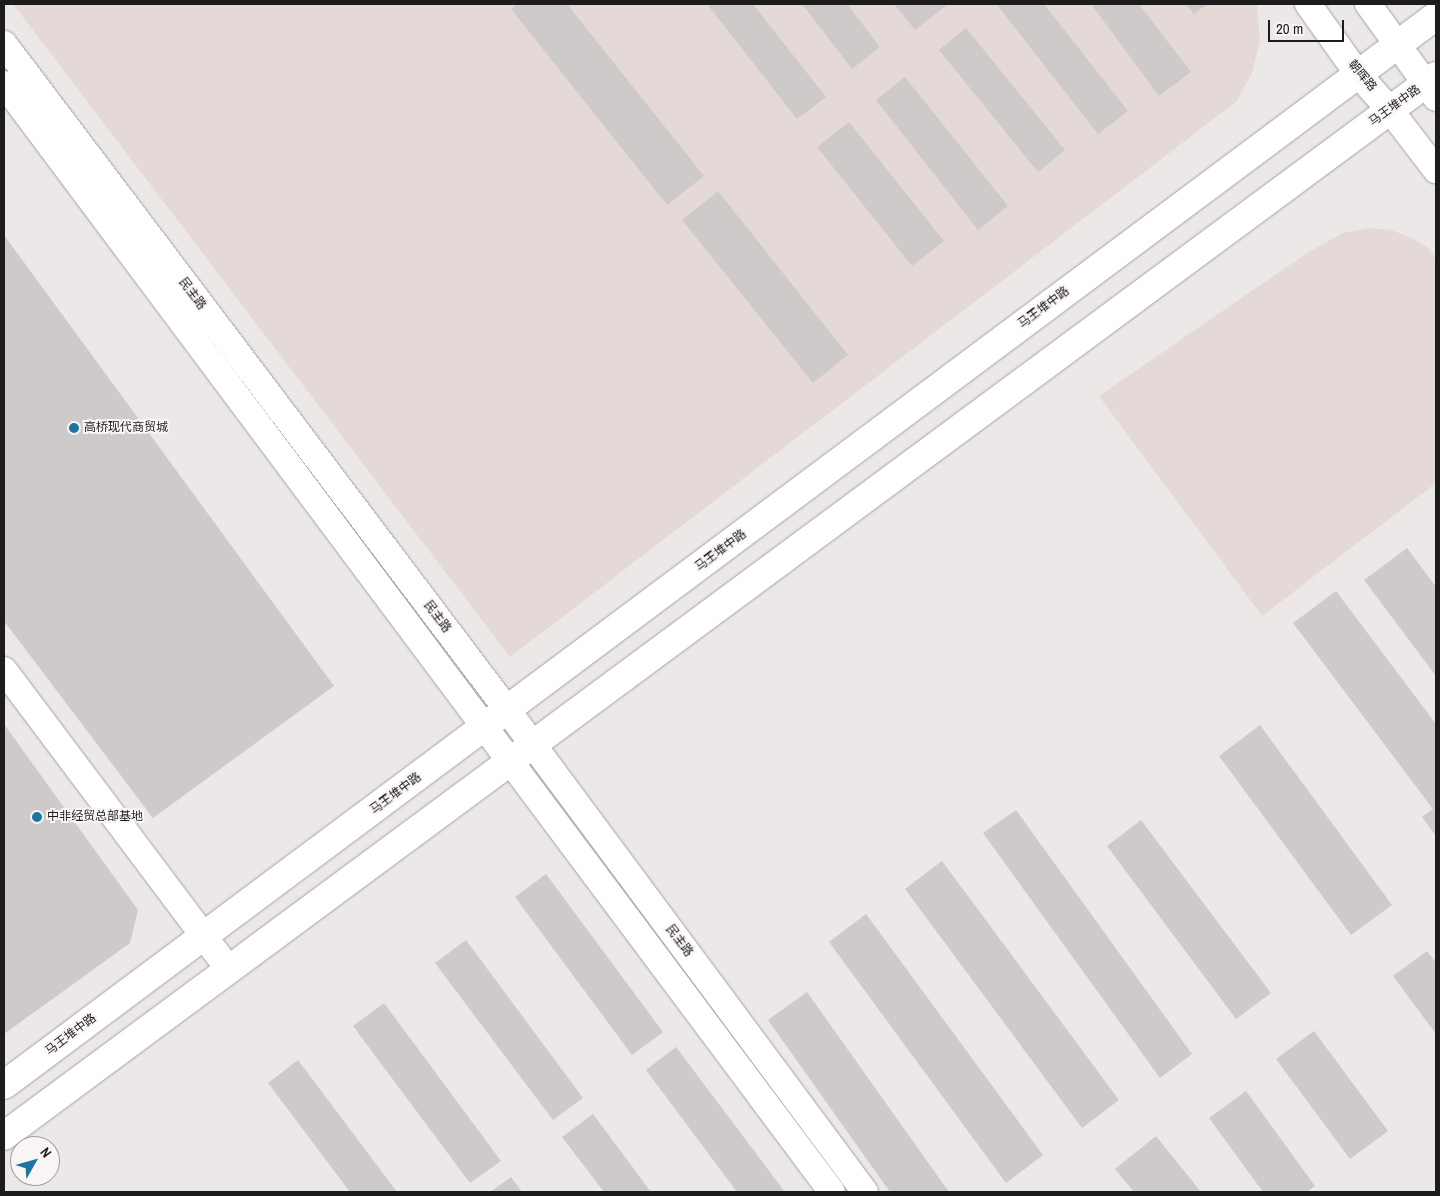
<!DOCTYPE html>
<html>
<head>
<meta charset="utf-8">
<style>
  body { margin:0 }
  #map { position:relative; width:1440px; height:1196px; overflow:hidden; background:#ebe8e7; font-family:"Archivo Narrow","Noto Sans SC",sans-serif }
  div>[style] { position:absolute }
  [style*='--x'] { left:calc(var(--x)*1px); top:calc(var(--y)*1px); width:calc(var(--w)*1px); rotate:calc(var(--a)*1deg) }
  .built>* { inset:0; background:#e5d9d7 }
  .building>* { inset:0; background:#cecaca }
  .roads { filter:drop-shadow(0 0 1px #a5a2a1) drop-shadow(0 0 1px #a5a2a1) }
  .minor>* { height:26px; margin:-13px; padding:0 13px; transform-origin:13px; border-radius:13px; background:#fff }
  .major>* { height:28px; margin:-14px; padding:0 14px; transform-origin:14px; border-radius:14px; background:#fff }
  .dots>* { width:14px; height:14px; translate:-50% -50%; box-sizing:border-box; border:2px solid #f9f5f4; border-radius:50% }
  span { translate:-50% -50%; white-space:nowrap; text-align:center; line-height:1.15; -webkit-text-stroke:4px #f9f5f4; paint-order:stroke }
  .street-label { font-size:12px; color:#1d1c1c }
  .poi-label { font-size:12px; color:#1d1c1c }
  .left { translate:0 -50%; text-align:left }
  .frame { position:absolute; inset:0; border:5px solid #1d1c1c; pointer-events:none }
  .north { position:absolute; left:10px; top:1136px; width:50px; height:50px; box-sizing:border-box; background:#f9f5f4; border:1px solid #a19e9e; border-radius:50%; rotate:52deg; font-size:14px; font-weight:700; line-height:20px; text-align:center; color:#1d1c1c }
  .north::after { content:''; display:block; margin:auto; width:18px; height:22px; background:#1c74a3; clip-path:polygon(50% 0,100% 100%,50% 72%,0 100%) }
  .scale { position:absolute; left:1268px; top:20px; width:76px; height:22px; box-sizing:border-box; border:2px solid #1d1c1c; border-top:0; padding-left:6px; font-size:15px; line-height:18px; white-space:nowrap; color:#1d1c1c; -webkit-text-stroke:4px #f9f5f4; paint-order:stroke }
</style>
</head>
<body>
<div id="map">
  <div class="built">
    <div style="clip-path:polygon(13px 4px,1257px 4px,1260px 40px,1252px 73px,1236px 102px,510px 657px)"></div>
    <div style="clip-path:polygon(1369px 228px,1391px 230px,1412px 238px,1428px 248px,1436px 258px,1436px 483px,1262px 616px,1099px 396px,1307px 253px,1343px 233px)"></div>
  </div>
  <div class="building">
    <div style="clip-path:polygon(518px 4px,567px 4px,704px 176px,667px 205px,511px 9px)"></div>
    <div style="clip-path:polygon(707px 4px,753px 4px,826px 97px,797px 119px)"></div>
    <div style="clip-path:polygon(802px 4px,847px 4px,880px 47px,852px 69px)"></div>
    <div style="clip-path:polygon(894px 4px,948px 4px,915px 30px)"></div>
    <div style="clip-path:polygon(999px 4px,1044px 4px,1128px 111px,1098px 134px,997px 5px)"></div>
    <div style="clip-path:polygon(1091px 4px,1139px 4px,1191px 72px,1159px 96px)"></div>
    <div style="clip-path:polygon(1186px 4px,1207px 4px,1194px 14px)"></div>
    <div style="clip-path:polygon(966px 28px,1065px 150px,1038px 172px,939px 50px)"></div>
    <div style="clip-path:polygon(905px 77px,1008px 206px,978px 230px,876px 100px)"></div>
    <div style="clip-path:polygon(849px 122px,944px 241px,912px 266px,817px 147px)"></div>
    <div style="clip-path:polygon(718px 191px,848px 355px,813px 383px,682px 220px)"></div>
    <div style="clip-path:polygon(4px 235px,334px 686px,153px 818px,4px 621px)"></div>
    <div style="clip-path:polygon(1407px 548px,1436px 587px,1436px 676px,1364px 580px)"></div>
    <div style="clip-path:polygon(1336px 591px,1436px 724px,1436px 836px,1422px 817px,1433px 809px,1293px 623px)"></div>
    <div style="clip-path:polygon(4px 724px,138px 910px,130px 943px,4px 1034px)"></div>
    <div style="clip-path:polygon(1260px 725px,1392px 905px,1351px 935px,1219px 756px)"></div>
    <div style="clip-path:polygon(1016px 810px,1192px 1054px,1160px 1078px,983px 833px)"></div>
    <div style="clip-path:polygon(1141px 820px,1271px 993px,1236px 1019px,1107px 846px)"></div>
    <div style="clip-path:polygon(942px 861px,1119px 1100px,1082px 1128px,905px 889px)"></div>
    <div style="clip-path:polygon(546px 874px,663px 1032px,632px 1055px,515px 897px)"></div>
    <div style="clip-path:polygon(866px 914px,1043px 1155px,1006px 1183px,829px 942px)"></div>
    <div style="clip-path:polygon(466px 940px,583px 1098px,553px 1120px,435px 963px)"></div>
    <div style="clip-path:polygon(1427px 951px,1436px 963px,1436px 1034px,1393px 976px)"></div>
    <div style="clip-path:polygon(807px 992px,949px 1192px,890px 1192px,768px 1020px)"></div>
    <div style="clip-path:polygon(384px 1003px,501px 1161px,470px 1183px,353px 1026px)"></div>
    <div style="clip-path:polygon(1314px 1031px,1388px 1131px,1350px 1159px,1276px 1059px)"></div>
    <div style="clip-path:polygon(676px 1047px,785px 1192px,737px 1192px,646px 1070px)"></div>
    <div style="clip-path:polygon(298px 1060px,397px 1192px,350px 1192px,268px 1083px)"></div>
    <div style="clip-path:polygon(1246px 1091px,1315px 1186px,1306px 1192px,1263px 1192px,1209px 1118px)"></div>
    <div style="clip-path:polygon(593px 1114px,651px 1192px,604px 1192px,562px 1137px)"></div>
    <div style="clip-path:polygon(1156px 1136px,1201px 1192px,1134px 1192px,1115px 1169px)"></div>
    <div style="clip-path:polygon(511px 1177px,522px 1192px,490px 1192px)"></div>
  </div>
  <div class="roads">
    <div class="minor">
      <div style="--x:1308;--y:4;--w:85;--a:54.6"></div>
      <div style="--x:1357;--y:73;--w:50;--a:48.3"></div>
      <div style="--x:1390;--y:110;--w:76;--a:52.5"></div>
      <div style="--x:1368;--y:4;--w:116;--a:54.1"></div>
      <div style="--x:4;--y:44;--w:836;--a:52.92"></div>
      <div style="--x:508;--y:711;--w:599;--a:53.42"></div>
      <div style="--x:4;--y:84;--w:1383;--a:53.23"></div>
      <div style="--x:4;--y:670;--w:375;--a:53.1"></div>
    </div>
    <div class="major">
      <div style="--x:4;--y:1085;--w:1787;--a:-36.74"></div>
      <div style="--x:4;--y:1136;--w:1782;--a:-36.51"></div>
    </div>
  </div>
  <div class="dots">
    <div style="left:74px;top:428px;background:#1c74a3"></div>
    <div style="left:37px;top:817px;background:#1c74a3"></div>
  </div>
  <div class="street-label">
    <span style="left:1362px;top:76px;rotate:50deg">朝晖路</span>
    <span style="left:1395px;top:106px;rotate:-36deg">马王堆中路</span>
    <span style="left:192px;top:294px;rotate:53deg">民主路</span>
    <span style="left:1044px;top:308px;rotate:-37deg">马王堆中路</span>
    <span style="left:721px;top:551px;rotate:-37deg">马王堆中路</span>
    <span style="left:437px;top:617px;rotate:53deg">民主路</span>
    <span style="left:396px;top:794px;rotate:-37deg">马王堆中路</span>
    <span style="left:679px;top:941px;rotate:53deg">民主路</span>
    <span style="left:71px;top:1035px;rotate:-37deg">马王堆中路</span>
  </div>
  <div class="poi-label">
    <span class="left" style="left:84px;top:428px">高桥现代商贸城</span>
    <span class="left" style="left:47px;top:817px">中非经贸总部基地</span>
  </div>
  <div class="frame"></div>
  <div class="north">N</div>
  <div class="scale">20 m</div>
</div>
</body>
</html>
